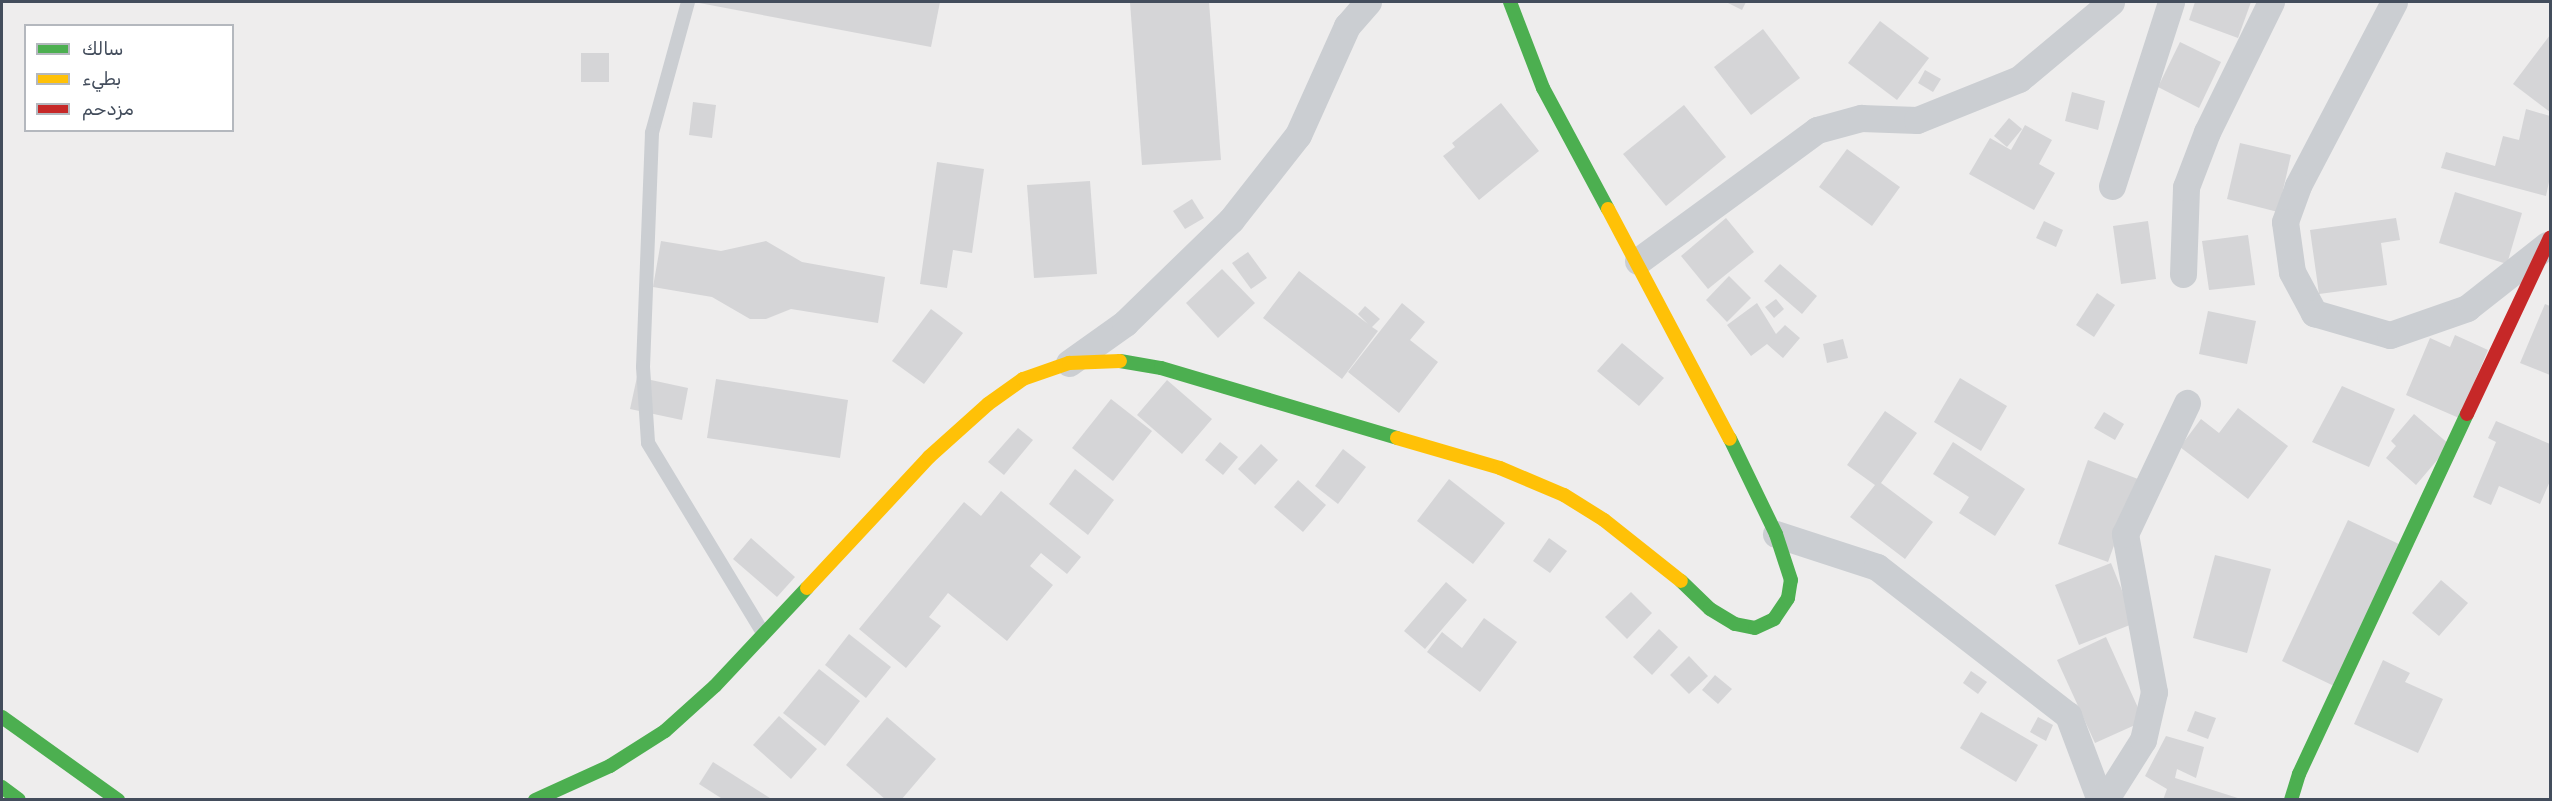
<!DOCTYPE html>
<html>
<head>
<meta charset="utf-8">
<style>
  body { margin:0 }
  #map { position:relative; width:2552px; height:801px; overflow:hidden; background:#eeeded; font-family:Rubik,"Noto Naskh Arabic",sans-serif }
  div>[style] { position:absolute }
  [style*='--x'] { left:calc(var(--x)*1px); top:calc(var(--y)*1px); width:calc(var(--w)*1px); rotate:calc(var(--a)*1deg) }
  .building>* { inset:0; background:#d5d5d7 }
  .lane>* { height:14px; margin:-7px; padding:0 7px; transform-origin:7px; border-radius:7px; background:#cbced2 }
  .street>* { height:27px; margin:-13.5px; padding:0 13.5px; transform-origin:13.5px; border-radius:13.5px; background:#cbced2 }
  .fast>* { height:14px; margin:-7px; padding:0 7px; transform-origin:7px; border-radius:7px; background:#4caf50 }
  .slow>* { height:14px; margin:-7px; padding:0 7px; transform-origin:7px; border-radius:7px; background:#ffc107 }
  .jam>* { height:14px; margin:-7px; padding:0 7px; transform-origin:7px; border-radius:7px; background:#c62828 }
  span { translate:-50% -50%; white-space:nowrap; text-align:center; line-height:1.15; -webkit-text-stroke:4.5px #fff; paint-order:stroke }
  .frame { position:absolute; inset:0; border:3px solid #434d5c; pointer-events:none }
  .legend { position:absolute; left:24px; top:24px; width:210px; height:108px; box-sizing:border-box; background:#fff; border:2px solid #b4b8be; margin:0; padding:8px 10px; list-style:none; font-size:18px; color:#434d5c }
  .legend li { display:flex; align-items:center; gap:12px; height:30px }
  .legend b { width:30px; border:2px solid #b4b8be }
</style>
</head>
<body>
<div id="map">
  <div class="building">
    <div style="clip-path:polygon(694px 2px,940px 2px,931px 47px)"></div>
    <div style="clip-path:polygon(1130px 2px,1209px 2px,1221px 160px,1142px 165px)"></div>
    <div style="clip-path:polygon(1726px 2px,1746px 2px,1742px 10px)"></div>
    <div style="clip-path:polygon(2195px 2px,2251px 2px,2238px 38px,2189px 20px)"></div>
    <div style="clip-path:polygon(1880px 21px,1929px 58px,1897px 100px,1848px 63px)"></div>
    <div style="clip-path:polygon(1763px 29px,1800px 78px,1751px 115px,1714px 67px)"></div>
    <div style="clip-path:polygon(2550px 35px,2550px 112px,2513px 84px)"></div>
    <div style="clip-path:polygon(2180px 42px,2221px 62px,2199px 108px,2158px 87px)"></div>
    <div style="clip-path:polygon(581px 53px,609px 53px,609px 82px,581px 82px)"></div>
    <div style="clip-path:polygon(1925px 70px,1941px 79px,1933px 92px,1918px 83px)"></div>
    <div style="clip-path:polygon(2072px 92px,2105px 101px,2098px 130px,2065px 121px)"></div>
    <div style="clip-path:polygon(693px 102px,716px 105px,712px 138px,689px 135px)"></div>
    <div style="clip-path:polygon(1501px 103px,1539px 151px,1479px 200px,1443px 156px,1455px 147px,1452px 143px)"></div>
    <div style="clip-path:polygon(1684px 105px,1726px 157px,1666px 206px,1623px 154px)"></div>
    <div style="clip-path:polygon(2526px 109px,2550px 116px,2550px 177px,2546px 196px,2441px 168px,2446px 152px,2495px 166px,2503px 136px,2519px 140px)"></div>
    <div style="clip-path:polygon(2009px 118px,2022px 129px,2007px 147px,1994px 136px)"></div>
    <div style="clip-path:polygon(2025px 125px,2052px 140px,2039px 164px,2055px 173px,2034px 210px,1969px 174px,1990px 138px,2011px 150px)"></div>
    <div style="clip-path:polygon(2240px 143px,2291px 155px,2278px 212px,2227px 199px)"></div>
    <div style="clip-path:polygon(1847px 149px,1900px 187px,1872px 226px,1819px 187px)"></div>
    <div style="clip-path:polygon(937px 162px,984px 169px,972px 253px,953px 250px,947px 288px,920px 284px)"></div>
    <div style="clip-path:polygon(1090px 181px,1097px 274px,1034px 278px,1027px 185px)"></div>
    <div style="clip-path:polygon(2455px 192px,2522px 213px,2507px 264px,2439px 243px)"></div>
    <div style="clip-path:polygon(1192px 199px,1204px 218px,1185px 229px,1173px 211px)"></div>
    <div style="clip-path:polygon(1726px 218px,1754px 252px,1708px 289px,1681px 256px)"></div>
    <div style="clip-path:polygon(2396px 218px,2400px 240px,2381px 243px,2387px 285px,2319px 294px,2310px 230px)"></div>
    <div style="clip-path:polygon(2044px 221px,2063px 230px,2056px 247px,2036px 238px)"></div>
    <div style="clip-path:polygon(2148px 221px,2156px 279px,2121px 284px,2113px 226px)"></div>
    <div style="clip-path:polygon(2248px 235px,2255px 285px,2209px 290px,2202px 241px)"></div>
    <div style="clip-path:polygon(661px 241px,721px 251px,766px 241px,802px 262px,885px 277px,878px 323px,791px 309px,766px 319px,750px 319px,712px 297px,653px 287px)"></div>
    <div style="clip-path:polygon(1248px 252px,1267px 278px,1251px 289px,1232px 263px)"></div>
    <div style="clip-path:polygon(1780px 264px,1817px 296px,1802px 314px,1764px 281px)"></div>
    <div style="clip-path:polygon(1222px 269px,1255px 303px,1218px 338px,1186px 303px)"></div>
    <div style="clip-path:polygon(1299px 271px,1368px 324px,1358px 314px,1365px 306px,1380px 319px,1372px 327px,1378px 331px,1342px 379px,1263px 318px)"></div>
    <div style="clip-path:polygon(1729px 276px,1751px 298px,1727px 322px,1706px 300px)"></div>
    <div style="clip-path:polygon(2097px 293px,2115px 305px,2094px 337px,2076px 325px)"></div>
    <div style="clip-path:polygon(1776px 299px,1784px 309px,1774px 318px,1765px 307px)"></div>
    <div style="clip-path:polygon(1402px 303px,1425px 322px,1410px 340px,1438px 362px,1399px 413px,1348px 372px)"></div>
    <div style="clip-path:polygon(1757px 303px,1776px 334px,1785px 325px,1800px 338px,1783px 358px,1767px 344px,1751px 356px,1727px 325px)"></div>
    <div style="clip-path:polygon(2545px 304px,2550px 306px,2550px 375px,2520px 363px)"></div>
    <div style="clip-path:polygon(931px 309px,963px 333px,924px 384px,892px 361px)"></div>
    <div style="clip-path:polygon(2208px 311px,2256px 321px,2247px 364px,2199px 354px)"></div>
    <div style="clip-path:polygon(2455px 335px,2488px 350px,2459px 418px,2406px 395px,2430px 338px,2450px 347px)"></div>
    <div style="clip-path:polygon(1843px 339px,1848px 358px,1827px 363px,1823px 344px)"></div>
    <div style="clip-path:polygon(1622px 343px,1664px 378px,1639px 406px,1597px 371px)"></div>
    <div style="clip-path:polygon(637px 377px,688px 388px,682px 420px,630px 409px)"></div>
    <div style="clip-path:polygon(1960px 378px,2007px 406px,1981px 451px,1934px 422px)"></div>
    <div style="clip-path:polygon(716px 379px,848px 400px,840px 458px,707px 438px)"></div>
    <div style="clip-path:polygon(1167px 380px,1212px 419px,1182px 454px,1137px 415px)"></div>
    <div style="clip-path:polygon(2342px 386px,2395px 409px,2369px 467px,2312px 442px)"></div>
    <div style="clip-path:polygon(1111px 399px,1152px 431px,1113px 481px,1072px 448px)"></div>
    <div style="clip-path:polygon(2238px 408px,2288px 446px,2248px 499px,2180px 447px,2201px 419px,2219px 433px)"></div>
    <div style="clip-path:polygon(1885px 411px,1917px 433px,1881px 483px,1933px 522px,1905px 559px,1850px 517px,1875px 485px,1847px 465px)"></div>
    <div style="clip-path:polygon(2104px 412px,2124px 424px,2115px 440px,2094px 428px)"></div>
    <div style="clip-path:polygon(2414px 414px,2450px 445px,2416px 485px,2386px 458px,2396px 446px,2391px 441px)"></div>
    <div style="clip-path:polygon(2496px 421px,2550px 444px,2550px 481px,2540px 504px,2499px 486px,2491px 505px,2473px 497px,2496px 442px,2488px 438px)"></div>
    <div style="clip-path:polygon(1018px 428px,1033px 440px,1004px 475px,988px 462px)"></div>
    <div style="clip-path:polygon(1220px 442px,1238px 457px,1223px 475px,1205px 460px)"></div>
    <div style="clip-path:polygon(1953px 442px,2025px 489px,1995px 536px,1959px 513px,1969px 497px,1933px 474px)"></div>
    <div style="clip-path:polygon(1261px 444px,1278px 460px,1255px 485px,1238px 469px)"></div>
    <div style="clip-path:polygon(1343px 449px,1366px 467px,1338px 504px,1315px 486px)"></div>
    <div style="clip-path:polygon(2088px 460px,2138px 479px,2108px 562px,2058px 544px)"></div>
    <div style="clip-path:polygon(1075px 469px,1114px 500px,1088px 535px,1049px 504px)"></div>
    <div style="clip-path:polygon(1449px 479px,1505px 523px,1473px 564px,1417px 521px)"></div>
    <div style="clip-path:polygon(1298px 480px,1326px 505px,1303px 532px,1274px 507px)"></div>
    <div style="clip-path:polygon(1001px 491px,1081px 557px,1067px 574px,1041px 553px,1030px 566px,1053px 585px,1007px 641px,948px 593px,929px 617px,941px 626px,906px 668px,859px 629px,964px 502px,981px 516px)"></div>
    <div style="clip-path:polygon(2348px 520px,2401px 545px,2334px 686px,2282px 661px)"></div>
    <div style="clip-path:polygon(751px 538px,795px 577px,777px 597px,733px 559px)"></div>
    <div style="clip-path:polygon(1549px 538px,1567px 551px,1550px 573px,1533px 561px)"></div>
    <div style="clip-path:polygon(2215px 555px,2271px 569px,2247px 653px,2193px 638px)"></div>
    <div style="clip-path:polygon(2111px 563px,2135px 623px,2079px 645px,2055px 585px)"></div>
    <div style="clip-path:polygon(2441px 580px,2468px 603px,2439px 636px,2412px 613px)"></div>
    <div style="clip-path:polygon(1446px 582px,1467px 600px,1425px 649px,1404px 631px)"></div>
    <div style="clip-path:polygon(1631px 592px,1652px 613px,1627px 639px,1605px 617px)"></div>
    <div style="clip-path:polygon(1484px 618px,1517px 642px,1480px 692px,1427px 652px,1442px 632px,1462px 648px)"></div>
    <div style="clip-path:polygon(1659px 629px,1678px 647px,1652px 675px,1633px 657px)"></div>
    <div style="clip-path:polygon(849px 634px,891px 667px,866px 698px,825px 665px)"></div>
    <div style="clip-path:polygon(2106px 637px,2144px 721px,2095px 743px,2057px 660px)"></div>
    <div style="clip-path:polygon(1689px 656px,1708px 676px,1689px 694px,1670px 675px)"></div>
    <div style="clip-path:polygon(2383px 660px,2410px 673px,2405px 682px,2443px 699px,2418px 753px,2354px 724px)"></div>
    <div style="clip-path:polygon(819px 669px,860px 701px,825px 746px,783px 713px)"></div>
    <div style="clip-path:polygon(1971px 671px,1987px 682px,1978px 694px,1963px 683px)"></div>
    <div style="clip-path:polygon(1715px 675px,1732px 689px,1718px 704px,1702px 690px)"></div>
    <div style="clip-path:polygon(2195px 711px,2216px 718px,2208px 739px,2187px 731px)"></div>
    <div style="clip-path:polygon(1981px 712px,2038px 745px,2016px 782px,1960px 748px)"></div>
    <div style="clip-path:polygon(779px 716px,817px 749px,791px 779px,753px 745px)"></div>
    <div style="clip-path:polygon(887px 717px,936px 759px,901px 800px,886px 800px,846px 765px)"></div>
    <div style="clip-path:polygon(2038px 717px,2053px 725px,2046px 741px,2030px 732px)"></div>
    <div style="clip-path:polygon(2166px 736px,2204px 747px,2196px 778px,2177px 769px,2175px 778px,2244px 800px,2163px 800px,2167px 789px,2145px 776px)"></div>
    <div style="clip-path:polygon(713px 762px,773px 800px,724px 800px,699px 784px)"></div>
  </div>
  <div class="lane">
    <div style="--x:688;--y:2;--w:136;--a:105.4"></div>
    <div style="--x:652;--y:133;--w:234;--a:92.2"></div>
    <div style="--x:643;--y:367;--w:76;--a:86.2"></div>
    <div style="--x:648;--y:443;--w:222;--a:58.8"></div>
  </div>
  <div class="street">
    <div style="--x:2394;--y:2;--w:208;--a:117.6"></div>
    <div style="--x:2298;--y:186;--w:38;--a:110"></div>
    <div style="--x:2285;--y:222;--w:50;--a:82"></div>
    <div style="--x:2292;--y:272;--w:47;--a:61.8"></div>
    <div style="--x:2314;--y:313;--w:79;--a:16.1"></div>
    <div style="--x:2390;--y:335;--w:82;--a:-19.3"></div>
    <div style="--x:2467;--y:308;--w:102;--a:-38.2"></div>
    <div style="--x:2112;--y:186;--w:193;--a:-72.2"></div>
    <div style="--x:1638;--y:261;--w:222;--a:-36.2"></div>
    <div style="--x:1817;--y:130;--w:46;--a:-15.3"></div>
    <div style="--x:1861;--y:118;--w:56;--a:2"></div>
    <div style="--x:1917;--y:120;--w:110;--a:-21.9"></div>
    <div style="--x:2019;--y:79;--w:120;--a:-39.9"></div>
    <div style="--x:2183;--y:274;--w:87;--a:-88"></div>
    <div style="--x:2186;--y:187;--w:59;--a:-69.1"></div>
    <div style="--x:2207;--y:132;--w:145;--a:-63.8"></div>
    <div style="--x:1069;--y:363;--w:69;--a:-35.5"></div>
    <div style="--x:1125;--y:323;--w:148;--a:-44.2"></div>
    <div style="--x:1231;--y:220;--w:108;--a:-51.8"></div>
    <div style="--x:1298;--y:135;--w:120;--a:-65.8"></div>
    <div style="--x:1347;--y:26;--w:32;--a:-49"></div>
    <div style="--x:1776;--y:534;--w:106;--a:18.1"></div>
    <div style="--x:1877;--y:567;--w:242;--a:37.8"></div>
    <div style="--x:2068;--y:715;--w:91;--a:69.4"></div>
    <div style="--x:2105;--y:800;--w:71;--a:-57.7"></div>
    <div style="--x:2143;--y:740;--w:49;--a:-77.1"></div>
    <div style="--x:2154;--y:692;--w:161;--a:-100.4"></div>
    <div style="--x:2125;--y:534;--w:145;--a:-64.7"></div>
  </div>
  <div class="fast">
    <div style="--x:1510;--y:2;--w:92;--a:69"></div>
    <div style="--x:1543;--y:88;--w:137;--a:61.8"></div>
    <div style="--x:1120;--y:361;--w:42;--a:9.7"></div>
    <div style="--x:1161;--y:368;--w:246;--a:16.5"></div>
    <div style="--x:1681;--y:581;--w:40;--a:44"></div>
    <div style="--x:1710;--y:609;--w:29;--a:31"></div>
    <div style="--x:1735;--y:624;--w:20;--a:11"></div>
    <div style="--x:1755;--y:628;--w:21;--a:-25"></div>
    <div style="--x:1774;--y:619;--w:25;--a:-56"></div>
    <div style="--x:1788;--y:598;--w:18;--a:-81"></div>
    <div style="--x:1791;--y:580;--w:48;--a:-108.1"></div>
    <div style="--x:1776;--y:534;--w:106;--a:-115.8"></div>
    <div style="--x:2;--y:717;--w:143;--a:35.6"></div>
    <div style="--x:2;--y:787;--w:21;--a:37"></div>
    <div style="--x:535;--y:800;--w:82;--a:-24.4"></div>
    <div style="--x:610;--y:766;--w:65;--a:-32.5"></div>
    <div style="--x:665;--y:731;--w:67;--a:-42"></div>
    <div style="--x:715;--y:686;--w:134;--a:-46.8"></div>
    <div style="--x:2291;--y:800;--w:27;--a:-73"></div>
    <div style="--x:2299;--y:774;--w:397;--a:-65"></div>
  </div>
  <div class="slow">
    <div style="--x:1608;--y:209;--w:260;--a:62.1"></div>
    <div style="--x:1397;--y:438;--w:107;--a:16.2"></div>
    <div style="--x:1500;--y:468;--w:69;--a:22.9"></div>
    <div style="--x:1564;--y:495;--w:47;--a:32"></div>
    <div style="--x:1604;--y:520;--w:98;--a:38.4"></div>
    <div style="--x:807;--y:588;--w:179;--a:-47"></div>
    <div style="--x:929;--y:457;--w:79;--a:-41.9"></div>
    <div style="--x:988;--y:404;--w:43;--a:-35.5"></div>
    <div style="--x:1023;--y:379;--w:49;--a:-19.2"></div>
    <div style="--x:1069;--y:363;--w:51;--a:-2.2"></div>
  </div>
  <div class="jam">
    <div style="--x:2467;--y:414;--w:195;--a:-64.8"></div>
  </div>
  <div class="frame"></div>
  <ul class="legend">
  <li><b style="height:8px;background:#4caf50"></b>سالك</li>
  <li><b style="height:8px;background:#ffc107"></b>بطيء</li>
  <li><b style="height:8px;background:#c62828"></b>مزدحم</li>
  </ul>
</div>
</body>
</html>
